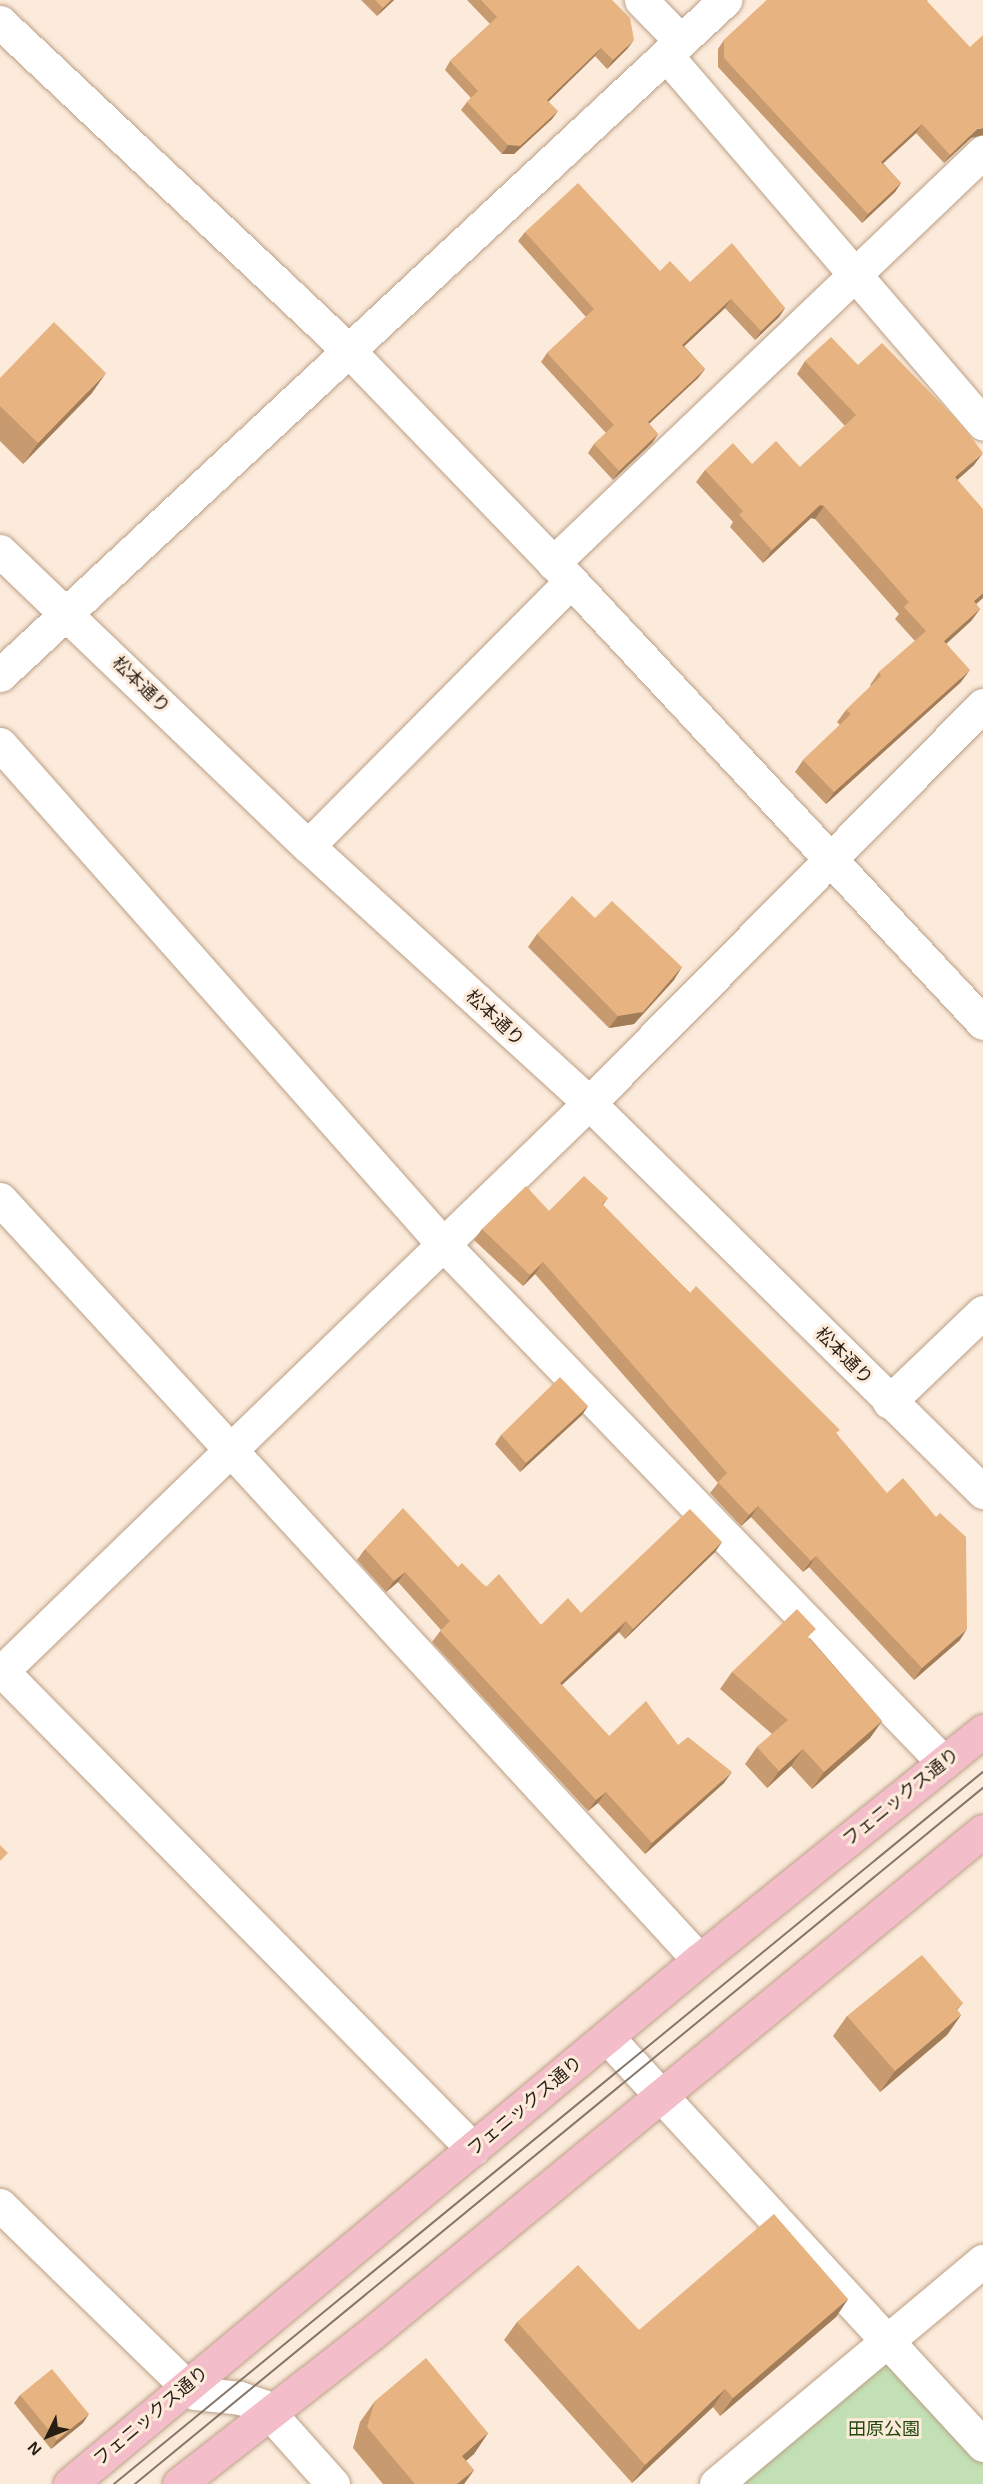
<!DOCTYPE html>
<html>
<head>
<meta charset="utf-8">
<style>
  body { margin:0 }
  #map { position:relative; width:983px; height:2484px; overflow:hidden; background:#fcebdb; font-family:Helvetica,"Noto Sans JP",sans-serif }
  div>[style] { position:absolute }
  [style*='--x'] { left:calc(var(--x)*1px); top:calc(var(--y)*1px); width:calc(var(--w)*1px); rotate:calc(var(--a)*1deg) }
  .green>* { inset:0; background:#c2e0b4 }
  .roads { filter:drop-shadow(0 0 2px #bba087) drop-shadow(0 0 2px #bba087) }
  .minor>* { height:33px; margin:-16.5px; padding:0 16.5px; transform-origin:16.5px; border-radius:16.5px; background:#fff }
  .major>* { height:33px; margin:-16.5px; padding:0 16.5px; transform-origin:16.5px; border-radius:16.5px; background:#f4bdca }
  .tram>* { height:1.5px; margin:-0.75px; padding:0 0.75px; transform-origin:0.75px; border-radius:0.75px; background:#84776b }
  .wall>* { inset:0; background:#c79a6f }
  .shaded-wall>* { inset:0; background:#a27d5a }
  .building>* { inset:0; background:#e7b381 }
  span { translate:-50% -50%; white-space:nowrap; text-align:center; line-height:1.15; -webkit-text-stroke:6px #fcebdb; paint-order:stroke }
  .street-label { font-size:18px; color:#271d13 }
  .park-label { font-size:18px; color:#23480d }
  .north { position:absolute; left:18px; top:2406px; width:60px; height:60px; -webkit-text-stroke:4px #fcebdb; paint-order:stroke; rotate:227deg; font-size:16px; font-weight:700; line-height:24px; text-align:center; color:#271d13 }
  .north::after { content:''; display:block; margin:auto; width:21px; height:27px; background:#271d13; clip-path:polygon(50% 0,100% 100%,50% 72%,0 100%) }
</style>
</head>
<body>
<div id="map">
  <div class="green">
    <div style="clip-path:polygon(890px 2353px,983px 2459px,983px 2484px,736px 2484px)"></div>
  </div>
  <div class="roads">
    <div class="minor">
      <div style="--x:641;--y:0;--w:57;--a:45.7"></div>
      <div style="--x:0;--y:22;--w:481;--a:43.3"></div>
      <div style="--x:350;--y:352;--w:318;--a:46"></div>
      <div style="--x:571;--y:581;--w:604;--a:47.01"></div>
      <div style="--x:666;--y:55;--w:486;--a:49.3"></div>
      <div style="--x:0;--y:551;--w:426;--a:43.8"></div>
      <div style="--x:308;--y:846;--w:381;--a:42.4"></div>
      <div style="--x:589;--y:1103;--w:554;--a:44.63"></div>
      <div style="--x:553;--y:563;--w:595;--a:-43.71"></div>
      <div style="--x:0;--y:675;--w:991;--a:-42.95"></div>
      <div style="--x:0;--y:744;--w:668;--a:48.46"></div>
      <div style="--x:443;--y:1244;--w:721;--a:46.01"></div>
      <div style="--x:308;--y:846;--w:373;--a:-45.2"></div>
      <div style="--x:0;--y:1199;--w:1033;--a:47.43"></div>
      <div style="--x:889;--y:1402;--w:130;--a:-43.8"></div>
      <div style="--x:0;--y:1669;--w:674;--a:45.42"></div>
      <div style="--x:0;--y:1673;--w:820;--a:-44.06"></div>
      <div style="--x:589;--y:1103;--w:560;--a:-45.29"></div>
      <div style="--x:607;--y:2037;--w:555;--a:47.34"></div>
      <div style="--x:0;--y:2205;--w:260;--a:44.2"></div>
      <div style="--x:186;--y:2386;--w:11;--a:38"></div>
      <div style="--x:195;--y:2393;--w:45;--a:6.3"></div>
      <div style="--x:240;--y:2398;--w:24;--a:19"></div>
      <div style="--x:263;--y:2406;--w:105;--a:48.1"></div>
      <div style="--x:716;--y:2484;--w:348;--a:-39.9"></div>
    </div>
    <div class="major">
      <div style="--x:70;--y:2484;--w:819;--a:-39.8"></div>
      <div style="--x:699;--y:1960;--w:365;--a:-38.9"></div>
      <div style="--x:179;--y:2484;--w:244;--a:-38"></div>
      <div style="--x:371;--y:2334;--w:792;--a:-39.42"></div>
    </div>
  </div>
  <div class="tram">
    <div style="--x:114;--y:2484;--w:1123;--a:-39.33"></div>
    <div style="--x:135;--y:2484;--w:1097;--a:-39.38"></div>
  </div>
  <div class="wall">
    <div style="clip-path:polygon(361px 0,394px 0,377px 16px)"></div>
    <div style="clip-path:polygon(467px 0,612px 0,628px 48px,607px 69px,595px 56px,549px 101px,552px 119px,514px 154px,502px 154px,461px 110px,467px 102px,471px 98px,445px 70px,450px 61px,490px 24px)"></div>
    <div style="clip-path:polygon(767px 0,927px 0,971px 138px,944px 163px,916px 133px,883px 163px,901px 183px,895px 192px,862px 223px,718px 67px,718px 49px,724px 40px)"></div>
    <div style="clip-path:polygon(525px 232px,660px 271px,690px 282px,785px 308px,779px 317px,755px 340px,725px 308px,684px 346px,705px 369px,698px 378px,649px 424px,658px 434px,652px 443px,613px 480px,588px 453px,594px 444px,606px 433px,541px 362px,547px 353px,586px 317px,518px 241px)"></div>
    <div style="clip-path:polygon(805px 361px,858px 365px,974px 465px,957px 480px,976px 604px,980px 609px,971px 621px,946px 644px,961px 682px,826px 804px,795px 772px,803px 760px,840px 725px,837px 722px,846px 710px,871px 686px,870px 685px,879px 672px,915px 641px,895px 619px,899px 614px,815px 519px,811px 518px,763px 563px,730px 527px,733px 522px,696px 482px,705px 470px,752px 464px,800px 467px,845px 426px,797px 374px)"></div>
    <div style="clip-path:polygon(0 378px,92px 393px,23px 464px,0 441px)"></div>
    <div style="clip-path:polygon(595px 918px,674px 980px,634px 1024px,609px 1028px,528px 947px,537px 934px)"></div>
    <div style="clip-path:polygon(608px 1198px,603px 1205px,690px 1293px,837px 1434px,960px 1640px,914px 1680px,809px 1567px,803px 1572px,751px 1517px,741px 1526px,710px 1493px,718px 1483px,535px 1274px,523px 1286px,474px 1240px,482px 1229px,549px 1211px)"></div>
    <div style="clip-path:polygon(588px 1406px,582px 1415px,520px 1472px,495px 1444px,501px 1435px)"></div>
    <div style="clip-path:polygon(722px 1542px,715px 1552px,625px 1639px,619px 1632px,562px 1685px,609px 1736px,678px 1745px,724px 1783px,645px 1854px,598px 1803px,588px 1811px,432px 1642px,441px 1630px,398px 1582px,386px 1592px,357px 1560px,365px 1549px,458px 1567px,541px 1625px,581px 1613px)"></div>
    <div style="clip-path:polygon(810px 1638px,882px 1721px,870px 1738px,812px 1789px,791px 1766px,767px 1788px,745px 1764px,757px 1747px,772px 1734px,720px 1689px,732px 1672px)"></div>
    <div style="clip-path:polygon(963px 2003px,957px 2010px,961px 2015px,947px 2035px,880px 2092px,833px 2036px,847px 2016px)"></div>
    <div style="clip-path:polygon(848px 2299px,836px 2317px,720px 2416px,713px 2407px,632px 2483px,504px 2340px,517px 2322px,639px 2330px)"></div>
    <div style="clip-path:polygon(20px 2395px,83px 2423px,51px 2449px,14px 2403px)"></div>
    <div style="clip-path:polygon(375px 2401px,488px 2433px,474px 2454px,466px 2461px,474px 2470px,464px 2484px,383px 2484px,353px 2448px,360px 2422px)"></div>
  </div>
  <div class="shaded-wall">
    <div style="clip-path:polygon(391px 0,394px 0,377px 16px,383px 8px)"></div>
    <div style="clip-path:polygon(634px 40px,628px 48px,607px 69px,613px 60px)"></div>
    <div style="clip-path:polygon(601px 48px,595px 56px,542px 108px,547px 100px)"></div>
    <div style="clip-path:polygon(558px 111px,552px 119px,514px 154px,502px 154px,508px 145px)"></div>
    <div style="clip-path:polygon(922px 124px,916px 133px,875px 171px,881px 162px)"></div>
    <div style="clip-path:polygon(983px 128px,983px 135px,971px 138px,944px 163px,950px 155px,977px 129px)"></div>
    <div style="clip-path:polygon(901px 183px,895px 192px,862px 223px,868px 214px)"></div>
    <div style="clip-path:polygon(731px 299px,725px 308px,676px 354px,682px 345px)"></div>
    <div style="clip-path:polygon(785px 308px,779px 317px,755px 340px,761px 331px)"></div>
    <div style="clip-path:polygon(705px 369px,698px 378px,641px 431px,648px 422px)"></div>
    <div style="clip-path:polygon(106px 373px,92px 393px,23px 464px,38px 443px)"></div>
    <div style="clip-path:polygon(658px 434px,652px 443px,613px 480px,619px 471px)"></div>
    <div style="clip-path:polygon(983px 453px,974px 465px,946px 490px,955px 477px)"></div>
    <div style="clip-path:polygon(820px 505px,824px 506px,815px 519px,811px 518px,763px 563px,772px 550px)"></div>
    <div style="clip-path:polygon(983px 593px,983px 598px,965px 614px,974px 601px)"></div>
    <div style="clip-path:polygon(980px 609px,971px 621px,935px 654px,944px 641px)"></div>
    <div style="clip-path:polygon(970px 670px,961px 682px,826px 804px,834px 792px)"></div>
    <div style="clip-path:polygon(682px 967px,674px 980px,634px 1024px,609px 1028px,618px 1016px)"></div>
    <div style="clip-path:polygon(543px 1262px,535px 1274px,523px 1286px,530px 1275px)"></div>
    <div style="clip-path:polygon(588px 1406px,582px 1415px,520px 1472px,526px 1463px)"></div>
    <div style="clip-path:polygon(758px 1506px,751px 1517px,741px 1526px,749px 1515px)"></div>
    <div style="clip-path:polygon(722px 1542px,715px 1552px,625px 1639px,633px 1629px)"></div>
    <div style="clip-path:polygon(816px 1556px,809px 1567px,803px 1572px,811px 1561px)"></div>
    <div style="clip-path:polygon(405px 1572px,398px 1582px,386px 1592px,394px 1581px)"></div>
    <div style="clip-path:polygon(626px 1621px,619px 1632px,552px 1694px,560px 1683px)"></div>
    <div style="clip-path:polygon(967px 1629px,960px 1640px,914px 1680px,922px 1668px)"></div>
    <div style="clip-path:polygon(882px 1721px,870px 1738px,812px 1789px,824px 1772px)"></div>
    <div style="clip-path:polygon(803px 1749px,791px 1766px,767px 1788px,779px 1771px)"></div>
    <div style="clip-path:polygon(732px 1772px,724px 1783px,645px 1854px,652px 1843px)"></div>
    <div style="clip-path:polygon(606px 1792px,598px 1803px,588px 1811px,596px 1800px)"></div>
    <div style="clip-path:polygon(961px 2015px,947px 2035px,880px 2092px,895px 2071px)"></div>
    <div style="clip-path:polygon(848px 2299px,836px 2317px,720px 2416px,733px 2398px)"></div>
    <div style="clip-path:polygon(725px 2389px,713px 2407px,632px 2483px,645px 2465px)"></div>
    <div style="clip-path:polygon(89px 2414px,83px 2423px,51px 2449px,57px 2440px)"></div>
    <div style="clip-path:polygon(488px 2433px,474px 2454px,447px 2476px,462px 2456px)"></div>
    <div style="clip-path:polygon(474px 2470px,464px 2484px,457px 2484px)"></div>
  </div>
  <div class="building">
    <div style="clip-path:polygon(375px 0,391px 0,383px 8px)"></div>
    <div style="clip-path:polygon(481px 0,612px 0,630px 18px,634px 40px,613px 60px,601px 48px,547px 100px,558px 111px,520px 146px,508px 145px,467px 102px,478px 91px,450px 61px,497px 17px)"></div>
    <div style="clip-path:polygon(767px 0,926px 0,970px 47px,983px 35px,983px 128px,977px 129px,950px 155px,922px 124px,881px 162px,901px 183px,868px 214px,724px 58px,724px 40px)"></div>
    <div style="clip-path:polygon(578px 183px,660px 271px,670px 261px,690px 282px,732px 243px,785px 308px,761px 331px,731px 299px,682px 345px,705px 369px,648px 422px,658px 434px,619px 471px,594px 444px,614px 425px,547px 353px,594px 309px,525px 232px)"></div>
    <div style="clip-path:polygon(54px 322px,106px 373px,38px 443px,0 406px,0 378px)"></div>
    <div style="clip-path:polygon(831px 337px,858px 365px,882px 343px,962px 425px,983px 453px,955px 477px,983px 509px,983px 593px,974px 601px,980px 609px,944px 641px,970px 670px,834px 792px,803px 760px,851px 714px,846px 710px,881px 676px,879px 672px,926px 631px,904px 607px,909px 602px,824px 506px,820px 505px,772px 550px,739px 515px,743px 511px,705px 470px,733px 443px,752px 464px,776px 441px,800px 467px,856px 415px,805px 361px)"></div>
    <div style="clip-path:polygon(572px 896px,595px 918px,612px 901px,682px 967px,643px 1012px,618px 1016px,537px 934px)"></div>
    <div style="clip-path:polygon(584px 1176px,608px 1198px,602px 1204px,690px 1293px,696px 1286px,840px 1430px,836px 1433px,887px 1493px,903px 1478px,936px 1517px,940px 1513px,966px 1537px,967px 1629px,922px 1668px,816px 1556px,811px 1561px,758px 1506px,749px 1515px,718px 1482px,727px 1473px,543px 1262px,530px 1275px,482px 1229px,526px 1186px,549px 1211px)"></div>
    <div style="clip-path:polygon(560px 1377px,588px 1406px,526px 1463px,501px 1435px)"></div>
    <div style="clip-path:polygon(403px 1508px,458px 1567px,462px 1563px,486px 1587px,499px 1574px,541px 1625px,568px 1598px,581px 1613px,690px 1509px,722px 1542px,633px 1629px,626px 1621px,560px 1683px,609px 1736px,646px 1701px,678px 1745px,688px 1737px,732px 1772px,652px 1843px,606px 1792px,596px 1800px,440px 1631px,450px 1621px,405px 1572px,394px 1581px,365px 1549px)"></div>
    <div style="clip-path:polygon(797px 1609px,816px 1629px,808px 1637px,882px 1721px,824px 1772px,803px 1749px,779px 1771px,757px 1747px,788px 1720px,732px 1672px)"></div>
    <div style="clip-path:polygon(0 1845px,8px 1853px,0 1861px)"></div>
    <div style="clip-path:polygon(922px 1955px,963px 2003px,956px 2009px,961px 2015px,895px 2071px,847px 2016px)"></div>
    <div style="clip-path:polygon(774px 2214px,848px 2299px,733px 2398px,725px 2389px,645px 2465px,517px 2322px,578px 2265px,639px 2330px)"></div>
    <div style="clip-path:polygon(426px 2358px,488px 2433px,462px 2456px,474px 2470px,457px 2484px,415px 2484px,367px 2427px,375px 2401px)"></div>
    <div style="clip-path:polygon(52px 2369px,89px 2414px,57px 2440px,20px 2395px)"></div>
  </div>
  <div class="street-label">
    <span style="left:141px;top:685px;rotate:44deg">松本通り</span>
    <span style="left:495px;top:1018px;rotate:43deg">松本通り</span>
    <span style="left:844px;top:1356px;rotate:45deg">松本通り</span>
    <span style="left:901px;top:1797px;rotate:-39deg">フェニックス通り</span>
    <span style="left:525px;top:2106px;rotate:-40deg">フェニックス通り</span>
    <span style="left:151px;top:2416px;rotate:-40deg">フェニックス通り</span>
  </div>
  <div class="park-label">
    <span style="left:884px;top:2429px">田原公園</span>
  </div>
  <div class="north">N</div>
</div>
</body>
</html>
